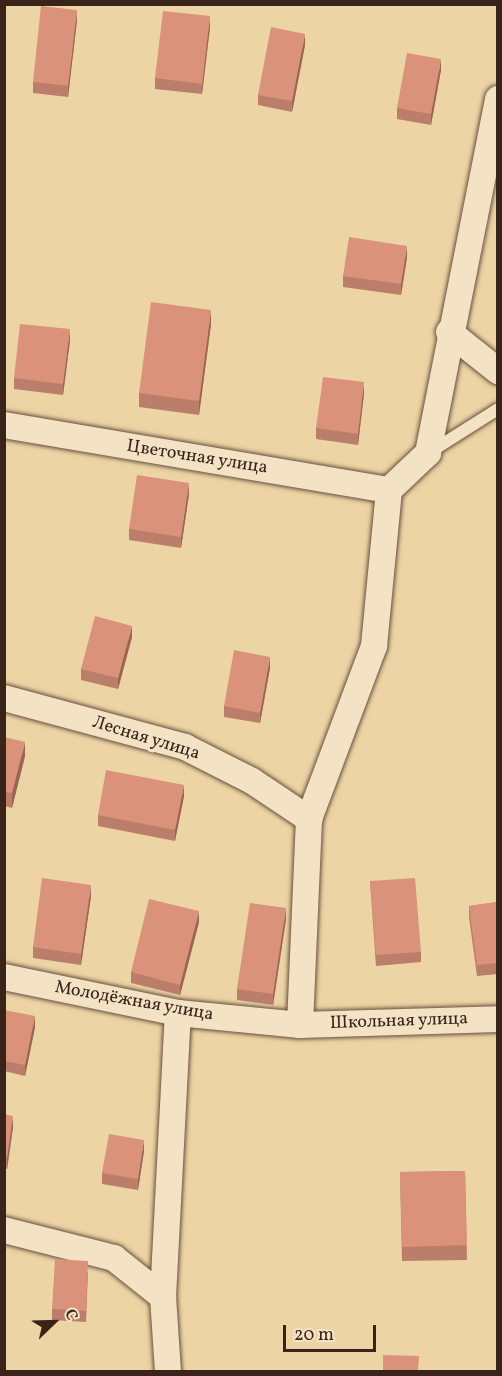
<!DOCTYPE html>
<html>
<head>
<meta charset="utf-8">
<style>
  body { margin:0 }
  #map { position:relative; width:502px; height:1376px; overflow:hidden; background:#edd4a5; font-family:Vollkorn,serif }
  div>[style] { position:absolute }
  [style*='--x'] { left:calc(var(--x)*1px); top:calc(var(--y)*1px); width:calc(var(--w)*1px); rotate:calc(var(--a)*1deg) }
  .roads { filter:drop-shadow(0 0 2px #67503d) drop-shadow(0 0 2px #67503d) }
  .lane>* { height:12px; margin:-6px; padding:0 6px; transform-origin:6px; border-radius:6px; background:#f3e3c4 }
  .street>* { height:26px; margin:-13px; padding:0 13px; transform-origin:13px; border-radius:13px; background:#f3e3c4 }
  .wall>* { inset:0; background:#bb7e6a }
  .shaded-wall>* { inset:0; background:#996656 }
  .building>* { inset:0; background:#da927b }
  span { translate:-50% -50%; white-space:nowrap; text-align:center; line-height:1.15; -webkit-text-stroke:6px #f3e3c4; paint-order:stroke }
  .street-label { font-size:18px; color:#3a241a }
  .frame { position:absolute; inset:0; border:6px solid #3a241a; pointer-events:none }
  .north { position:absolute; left:24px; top:1292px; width:60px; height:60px; -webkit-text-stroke:4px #f3e3c4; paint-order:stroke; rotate:67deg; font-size:16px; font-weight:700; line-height:24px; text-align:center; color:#3a241a }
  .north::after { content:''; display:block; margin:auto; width:21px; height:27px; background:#3a241a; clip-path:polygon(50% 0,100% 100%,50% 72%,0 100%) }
  .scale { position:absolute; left:283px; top:1325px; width:93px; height:27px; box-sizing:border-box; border:3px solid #3a241a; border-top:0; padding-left:8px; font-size:18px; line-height:21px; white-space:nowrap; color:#3a241a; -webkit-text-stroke:4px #f3e3c4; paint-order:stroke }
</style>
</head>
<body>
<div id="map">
  <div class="roads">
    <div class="lane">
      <div style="--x:430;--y:452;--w:80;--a:-32.3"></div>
    </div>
    <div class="street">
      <div style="--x:449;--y:332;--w:63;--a:38.5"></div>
      <div style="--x:4;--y:425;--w:390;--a:9.6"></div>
      <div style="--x:4;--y:698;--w:188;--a:15.1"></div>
      <div style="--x:185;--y:747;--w:75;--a:26.9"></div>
      <div style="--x:252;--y:781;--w:69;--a:33.7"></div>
      <div style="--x:4;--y:977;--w:178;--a:11.7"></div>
      <div style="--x:178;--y:1013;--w:123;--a:5.6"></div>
      <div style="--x:300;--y:1025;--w:198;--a:-1.7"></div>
      <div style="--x:300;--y:1025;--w:206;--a:-87.5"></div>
      <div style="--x:309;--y:819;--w:185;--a:-69.4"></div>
      <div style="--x:374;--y:646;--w:157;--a:-84.5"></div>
      <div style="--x:389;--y:490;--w:54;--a:-43.5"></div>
      <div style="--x:428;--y:453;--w:361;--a:-78.8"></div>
      <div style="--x:4;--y:1230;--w:114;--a:14.3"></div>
      <div style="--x:114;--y:1258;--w:63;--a:38.5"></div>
      <div style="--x:168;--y:1372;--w:75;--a:-93.8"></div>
      <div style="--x:163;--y:1297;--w:284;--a:-87"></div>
    </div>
  </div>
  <div class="wall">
    <div style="clip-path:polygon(77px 20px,68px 97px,33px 93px,33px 82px)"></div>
    <div style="clip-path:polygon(210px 27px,202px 94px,155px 89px,155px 78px)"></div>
    <div style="clip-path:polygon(305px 45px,292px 112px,258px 105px,258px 95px)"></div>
    <div style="clip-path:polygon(441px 70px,431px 125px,397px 119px,397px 108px)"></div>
    <div style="clip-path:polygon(407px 257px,401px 295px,343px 287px,343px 276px)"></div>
    <div style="clip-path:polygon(211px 324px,199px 415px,139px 407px,139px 393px)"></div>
    <div style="clip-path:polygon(70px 340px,63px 395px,14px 389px,14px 378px)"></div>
    <div style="clip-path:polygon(364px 393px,358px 445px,316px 439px,316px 428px)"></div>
    <div style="clip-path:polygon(189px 494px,181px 548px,129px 540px,129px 529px)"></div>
    <div style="clip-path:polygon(132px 637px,118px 689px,81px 680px,81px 669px)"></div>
    <div style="clip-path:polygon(270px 668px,260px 723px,224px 717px,224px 706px)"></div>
    <div style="clip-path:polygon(4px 737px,25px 756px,12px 808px,4px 806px)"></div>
    <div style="clip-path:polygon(184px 796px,175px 841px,98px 826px,98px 815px)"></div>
    <div style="clip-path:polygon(370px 881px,421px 952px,421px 962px,376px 966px)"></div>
    <div style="clip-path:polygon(91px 896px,81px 965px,33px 958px,33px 947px)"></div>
    <div style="clip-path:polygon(498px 902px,498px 974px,477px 976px,469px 917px,469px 906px)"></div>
    <div style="clip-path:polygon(286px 919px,273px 1005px,237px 1000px,237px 989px)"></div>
    <div style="clip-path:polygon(199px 922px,180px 995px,131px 983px,131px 972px)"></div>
    <div style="clip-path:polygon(4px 1010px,35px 1027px,25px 1076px,4px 1071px)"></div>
    <div style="clip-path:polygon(4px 1114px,13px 1127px,7px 1169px,4px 1169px)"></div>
    <div style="clip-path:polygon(144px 1151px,138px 1190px,102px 1184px,102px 1173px)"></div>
    <div style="clip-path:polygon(465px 1171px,467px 1260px,402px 1261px,400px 1172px)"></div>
    <div style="clip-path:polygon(88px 1272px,86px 1322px,52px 1320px,52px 1309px)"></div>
  </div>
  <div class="shaded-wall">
    <div style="clip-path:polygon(77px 10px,77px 20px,68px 97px,68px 86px)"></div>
    <div style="clip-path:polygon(210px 16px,210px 27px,202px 94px,202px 84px)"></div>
    <div style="clip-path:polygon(305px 34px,305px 45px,292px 112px,292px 101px)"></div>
    <div style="clip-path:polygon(441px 59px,441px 70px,431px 125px,431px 114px)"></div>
    <div style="clip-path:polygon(407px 246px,407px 257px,401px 295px,401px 284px)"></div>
    <div style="clip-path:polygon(211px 310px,211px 324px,199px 415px,199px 401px)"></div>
    <div style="clip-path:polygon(70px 329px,70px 340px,63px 395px,63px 384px)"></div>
    <div style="clip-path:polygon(364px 382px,364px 393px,358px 445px,358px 434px)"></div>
    <div style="clip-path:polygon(189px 483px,189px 494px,181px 548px,181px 537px)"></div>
    <div style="clip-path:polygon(132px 626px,132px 637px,118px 689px,118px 678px)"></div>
    <div style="clip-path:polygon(270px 657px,270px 668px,260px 723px,260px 713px)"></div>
    <div style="clip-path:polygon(25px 742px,25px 756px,12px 808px,12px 793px)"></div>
    <div style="clip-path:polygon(184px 785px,184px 796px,175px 841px,175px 830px)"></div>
    <div style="clip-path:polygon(91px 885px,91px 896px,81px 965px,81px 954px)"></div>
    <div style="clip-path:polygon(286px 908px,286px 919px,273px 1005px,273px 994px)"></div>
    <div style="clip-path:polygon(199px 911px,199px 922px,180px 995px,180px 985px)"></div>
    <div style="clip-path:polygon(35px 1016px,35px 1027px,25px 1076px,25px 1065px)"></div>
    <div style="clip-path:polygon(13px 1116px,13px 1127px,7px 1169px,7px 1158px)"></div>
    <div style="clip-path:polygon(144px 1140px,144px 1151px,138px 1190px,138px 1179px)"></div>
  </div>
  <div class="building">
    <div style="clip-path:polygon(41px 6px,77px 10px,68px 86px,33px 82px)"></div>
    <div style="clip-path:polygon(163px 11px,210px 16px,202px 84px,155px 78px)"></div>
    <div style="clip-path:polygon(271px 27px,305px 34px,292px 101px,258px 95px)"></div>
    <div style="clip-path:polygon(407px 53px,441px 59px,431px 114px,397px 108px)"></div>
    <div style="clip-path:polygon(349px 237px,407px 246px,401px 284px,343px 276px)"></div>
    <div style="clip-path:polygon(151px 302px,211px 310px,199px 401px,139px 393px)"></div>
    <div style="clip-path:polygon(20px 324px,70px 329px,63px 384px,14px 378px)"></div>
    <div style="clip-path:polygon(323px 377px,364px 382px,358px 434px,316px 428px)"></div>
    <div style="clip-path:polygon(137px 475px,189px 483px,181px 537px,129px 529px)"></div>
    <div style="clip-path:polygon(95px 616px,132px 626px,118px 678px,81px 669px)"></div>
    <div style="clip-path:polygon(234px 650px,270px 657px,260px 713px,224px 706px)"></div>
    <div style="clip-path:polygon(4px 737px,25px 742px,12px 793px,4px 792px)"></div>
    <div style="clip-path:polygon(106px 770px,184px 785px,175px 830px,98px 815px)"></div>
    <div style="clip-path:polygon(42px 878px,91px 885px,81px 954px,33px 947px)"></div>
    <div style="clip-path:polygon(415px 878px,421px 952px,376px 955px,370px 881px)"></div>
    <div style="clip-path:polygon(149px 899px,199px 911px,180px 985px,131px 972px)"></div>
    <div style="clip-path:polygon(498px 902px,498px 963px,477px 965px,469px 906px)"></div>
    <div style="clip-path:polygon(250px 903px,286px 908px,273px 994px,237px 989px)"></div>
    <div style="clip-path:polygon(4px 1010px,35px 1016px,25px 1065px,4px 1061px)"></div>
    <div style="clip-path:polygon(4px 1114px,13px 1116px,7px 1158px,4px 1158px)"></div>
    <div style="clip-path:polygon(109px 1134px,144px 1140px,138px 1179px,102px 1173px)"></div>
    <div style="clip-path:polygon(465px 1171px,467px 1245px,402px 1247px,400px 1172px)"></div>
    <div style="clip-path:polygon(55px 1259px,88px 1261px,86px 1311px,52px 1309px)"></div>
    <div style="clip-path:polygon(383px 1355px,419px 1356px,418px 1371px,383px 1371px)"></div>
  </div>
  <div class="street-label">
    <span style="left:197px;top:458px;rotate:9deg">Цветочная улица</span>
    <span style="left:146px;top:739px;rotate:17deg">Лесная улица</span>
    <span style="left:134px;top:1002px;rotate:10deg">Молодёжная улица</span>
    <span style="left:399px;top:1022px;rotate:-2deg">Школьная улица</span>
  </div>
  <div class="frame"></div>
  <div class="north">С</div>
  <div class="scale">20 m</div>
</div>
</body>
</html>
